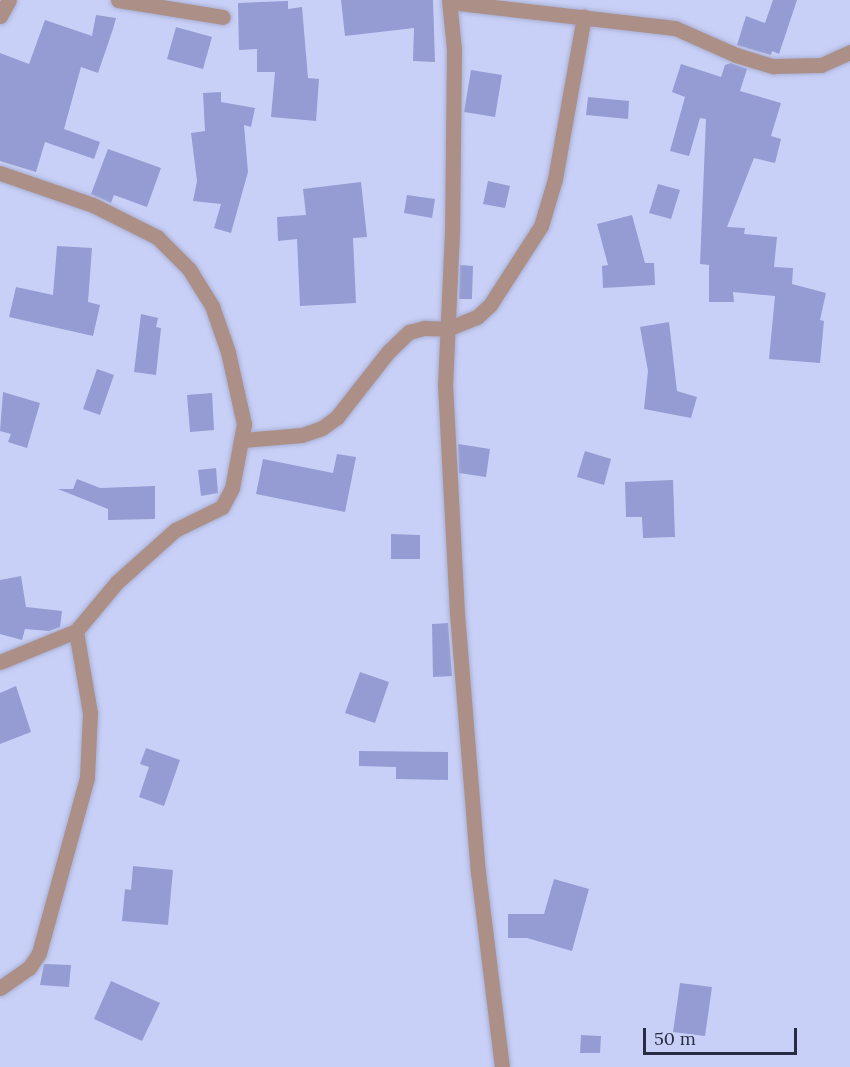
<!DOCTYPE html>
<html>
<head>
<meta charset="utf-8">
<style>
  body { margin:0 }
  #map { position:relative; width:850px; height:1067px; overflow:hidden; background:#c9d0f7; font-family:Lora,serif }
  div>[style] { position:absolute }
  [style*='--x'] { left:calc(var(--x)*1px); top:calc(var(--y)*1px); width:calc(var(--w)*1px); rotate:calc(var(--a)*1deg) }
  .building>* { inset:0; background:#949cd3 }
  .roads { filter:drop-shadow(0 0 2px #a9afd3) drop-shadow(0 0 2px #a9afd3) }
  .street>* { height:15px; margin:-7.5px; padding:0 7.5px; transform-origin:7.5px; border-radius:7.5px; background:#ac9087 }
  span { translate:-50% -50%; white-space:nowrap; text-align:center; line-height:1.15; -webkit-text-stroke:6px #c9d0f7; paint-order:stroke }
  .scale { position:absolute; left:643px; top:1028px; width:154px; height:27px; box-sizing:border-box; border:3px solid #272b43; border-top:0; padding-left:8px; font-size:18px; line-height:21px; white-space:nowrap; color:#272b43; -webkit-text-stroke:4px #c9d0f7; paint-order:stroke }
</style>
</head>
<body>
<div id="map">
  <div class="building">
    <div style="clip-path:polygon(341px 0,433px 0,435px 62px,413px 61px,414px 28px,345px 36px)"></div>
    <div style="clip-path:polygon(773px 0,797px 0,779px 54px,772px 51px,771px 55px,737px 45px,746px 16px,765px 23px)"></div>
    <div style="clip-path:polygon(288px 1px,288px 9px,302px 7px,308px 78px,319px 79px,316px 121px,271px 117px,275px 72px,257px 72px,257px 49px,239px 50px,238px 3px)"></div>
    <div style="clip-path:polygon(96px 15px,116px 18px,113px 29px,98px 73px,81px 67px,64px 129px,100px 142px,94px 159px,45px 142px,36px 172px,0 161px,0 53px,29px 64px,45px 20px,92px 36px)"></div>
    <div style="clip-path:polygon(176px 27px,212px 37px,203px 69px,167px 59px)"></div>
    <div style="clip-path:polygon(731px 63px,747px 69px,740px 91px,781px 103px,771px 136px,781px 139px,775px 163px,754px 158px,727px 227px,745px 228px,744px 234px,777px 237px,774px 267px,793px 268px,792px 284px,826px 293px,820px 320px,824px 321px,820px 363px,769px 359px,775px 296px,733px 292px,734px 302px,709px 302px,709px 265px,700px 264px,706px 119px,700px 118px,689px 156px,670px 151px,685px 97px,672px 92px,681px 64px,721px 77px,725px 65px)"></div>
    <div style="clip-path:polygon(471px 70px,502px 75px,495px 117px,464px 112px)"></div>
    <div style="clip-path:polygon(221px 92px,221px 102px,255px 108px,251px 127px,244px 125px,248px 172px,231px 233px,214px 228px,221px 204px,193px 201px,197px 181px,191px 133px,205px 131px,203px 93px)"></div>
    <div style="clip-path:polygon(588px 97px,629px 101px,628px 119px,586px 115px)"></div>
    <div style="clip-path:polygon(108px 149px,161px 168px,147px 207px,114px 195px,111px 203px,91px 194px)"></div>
    <div style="clip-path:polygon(488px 181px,510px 186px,505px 208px,483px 204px)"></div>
    <div style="clip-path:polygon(361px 182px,367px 237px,353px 238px,356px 303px,300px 306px,297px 239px,278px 241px,277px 217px,306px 215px,303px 189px)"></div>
    <div style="clip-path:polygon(658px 184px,680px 190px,671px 219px,649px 213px)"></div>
    <div style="clip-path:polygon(407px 195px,435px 199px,432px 218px,404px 213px)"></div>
    <div style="clip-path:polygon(632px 215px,645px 263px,654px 263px,655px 285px,603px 288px,602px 266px,608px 265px,597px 224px)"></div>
    <div style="clip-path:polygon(57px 246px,92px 248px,88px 302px,100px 305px,93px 336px,9px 317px,16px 287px,53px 295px)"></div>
    <div style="clip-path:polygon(460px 265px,473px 266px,472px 299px,459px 299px)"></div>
    <div style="clip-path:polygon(141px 314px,158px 318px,156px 327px,161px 328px,156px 375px,134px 372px)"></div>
    <div style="clip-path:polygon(669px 322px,677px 391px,697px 397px,691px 418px,644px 409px,648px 371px,640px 327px)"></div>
    <div style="clip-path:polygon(97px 369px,114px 375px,100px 415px,83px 409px)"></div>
    <div style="clip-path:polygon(3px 392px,40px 403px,27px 448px,8px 442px,11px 434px,0 431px)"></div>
    <div style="clip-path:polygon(212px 393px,214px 430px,190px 432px,187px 395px)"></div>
    <div style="clip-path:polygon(458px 444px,490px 449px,486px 477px,459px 473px)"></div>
    <div style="clip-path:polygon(585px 451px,611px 459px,604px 485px,577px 477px)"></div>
    <div style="clip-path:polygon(337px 454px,356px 457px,345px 512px,256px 494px,263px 459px,333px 473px)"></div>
    <div style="clip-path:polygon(216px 468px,218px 493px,201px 496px,198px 470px)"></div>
    <div style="clip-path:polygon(77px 479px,100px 488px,155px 486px,155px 519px,108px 520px,108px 509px,58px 489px,73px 489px)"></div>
    <div style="clip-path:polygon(673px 480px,675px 537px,643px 538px,642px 517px,626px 517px,625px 482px)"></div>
    <div style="clip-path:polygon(391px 534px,420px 535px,420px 559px,391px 559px)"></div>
    <div style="clip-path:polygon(21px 576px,26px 607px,62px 611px,60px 627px,49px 631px,25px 629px,22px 640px,0 634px,0 580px)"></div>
    <div style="clip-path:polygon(448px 623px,452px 676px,433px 677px,432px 624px)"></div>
    <div style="clip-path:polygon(360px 672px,389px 682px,375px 723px,345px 713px)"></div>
    <div style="clip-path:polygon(16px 686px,31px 732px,0 744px,0 693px)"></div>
    <div style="clip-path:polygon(146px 748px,180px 760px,164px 806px,139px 797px,149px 767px,140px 764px)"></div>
    <div style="clip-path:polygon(359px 751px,448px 752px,448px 780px,396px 779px,396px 767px,359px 766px)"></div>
    <div style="clip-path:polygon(133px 866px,173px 870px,168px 925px,122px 921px,125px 889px,131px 890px)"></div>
    <div style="clip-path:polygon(554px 879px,589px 889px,572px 951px,527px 938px,508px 938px,508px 914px,544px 914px)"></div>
    <div style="clip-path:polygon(44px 964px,71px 965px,69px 987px,40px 985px)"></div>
    <div style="clip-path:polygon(111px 981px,160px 1003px,142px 1041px,94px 1019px)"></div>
    <div style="clip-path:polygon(680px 983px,712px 987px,705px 1036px,673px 1032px)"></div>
    <div style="clip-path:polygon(581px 1035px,601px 1036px,600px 1053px,580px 1053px)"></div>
  </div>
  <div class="roads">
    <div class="street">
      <div style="--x:118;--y:0;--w:106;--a:9.2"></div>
      <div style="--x:449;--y:0;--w:49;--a:84.2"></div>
      <div style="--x:454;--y:49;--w:183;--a:90.6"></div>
      <div style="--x:452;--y:232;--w:152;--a:92.6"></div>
      <div style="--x:445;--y:384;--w:229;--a:87"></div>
      <div style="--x:457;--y:613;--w:260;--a:85.4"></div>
      <div style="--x:478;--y:872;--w:196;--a:83"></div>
      <div style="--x:450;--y:2;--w:226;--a:6.6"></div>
      <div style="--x:675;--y:28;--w:67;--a:23.9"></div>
      <div style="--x:736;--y:55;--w:39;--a:17"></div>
      <div style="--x:773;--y:66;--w:48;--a:-1.2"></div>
      <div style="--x:821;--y:65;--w:32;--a:-24"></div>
      <div style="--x:0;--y:16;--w:18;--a:-61"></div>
      <div style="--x:0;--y:173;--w:98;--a:19"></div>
      <div style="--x:93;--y:205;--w:72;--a:26.6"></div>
      <div style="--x:157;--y:237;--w:45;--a:45"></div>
      <div style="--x:189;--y:269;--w:44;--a:58.1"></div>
      <div style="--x:212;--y:306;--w:49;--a:70.8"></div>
      <div style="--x:228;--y:352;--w:74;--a:77.5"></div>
      <div style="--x:244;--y:424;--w:65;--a:100.6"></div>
      <div style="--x:232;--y:488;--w:21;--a:118"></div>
      <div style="--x:222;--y:507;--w:52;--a:153.9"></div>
      <div style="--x:175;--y:530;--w:78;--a:138.1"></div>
      <div style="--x:117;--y:582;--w:64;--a:129.9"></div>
      <div style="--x:76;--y:631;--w:82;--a:157.8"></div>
      <div style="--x:243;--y:440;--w:59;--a:-4.8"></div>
      <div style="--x:302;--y:435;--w:21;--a:-19"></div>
      <div style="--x:322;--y:428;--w:19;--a:-36"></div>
      <div style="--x:337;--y:417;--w:83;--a:-51.9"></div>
      <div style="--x:388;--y:352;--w:29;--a:-44"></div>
      <div style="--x:409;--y:332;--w:16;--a:-15"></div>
      <div style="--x:424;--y:328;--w:23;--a:2"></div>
      <div style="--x:447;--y:329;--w:32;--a:-22"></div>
      <div style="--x:477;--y:317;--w:18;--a:-43"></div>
      <div style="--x:490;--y:305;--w:94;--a:-57.2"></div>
      <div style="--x:541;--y:226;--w:49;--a:-73.4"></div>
      <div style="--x:555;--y:179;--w:165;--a:-79.9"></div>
      <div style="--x:0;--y:988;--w:35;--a:-35"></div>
      <div style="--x:29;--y:968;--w:18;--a:-56"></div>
      <div style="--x:39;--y:953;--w:182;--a:-74.7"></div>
      <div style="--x:87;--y:777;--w:64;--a:-87.3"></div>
      <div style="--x:90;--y:713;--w:83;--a:-99.7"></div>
    </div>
  </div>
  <div class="scale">50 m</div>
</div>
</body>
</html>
